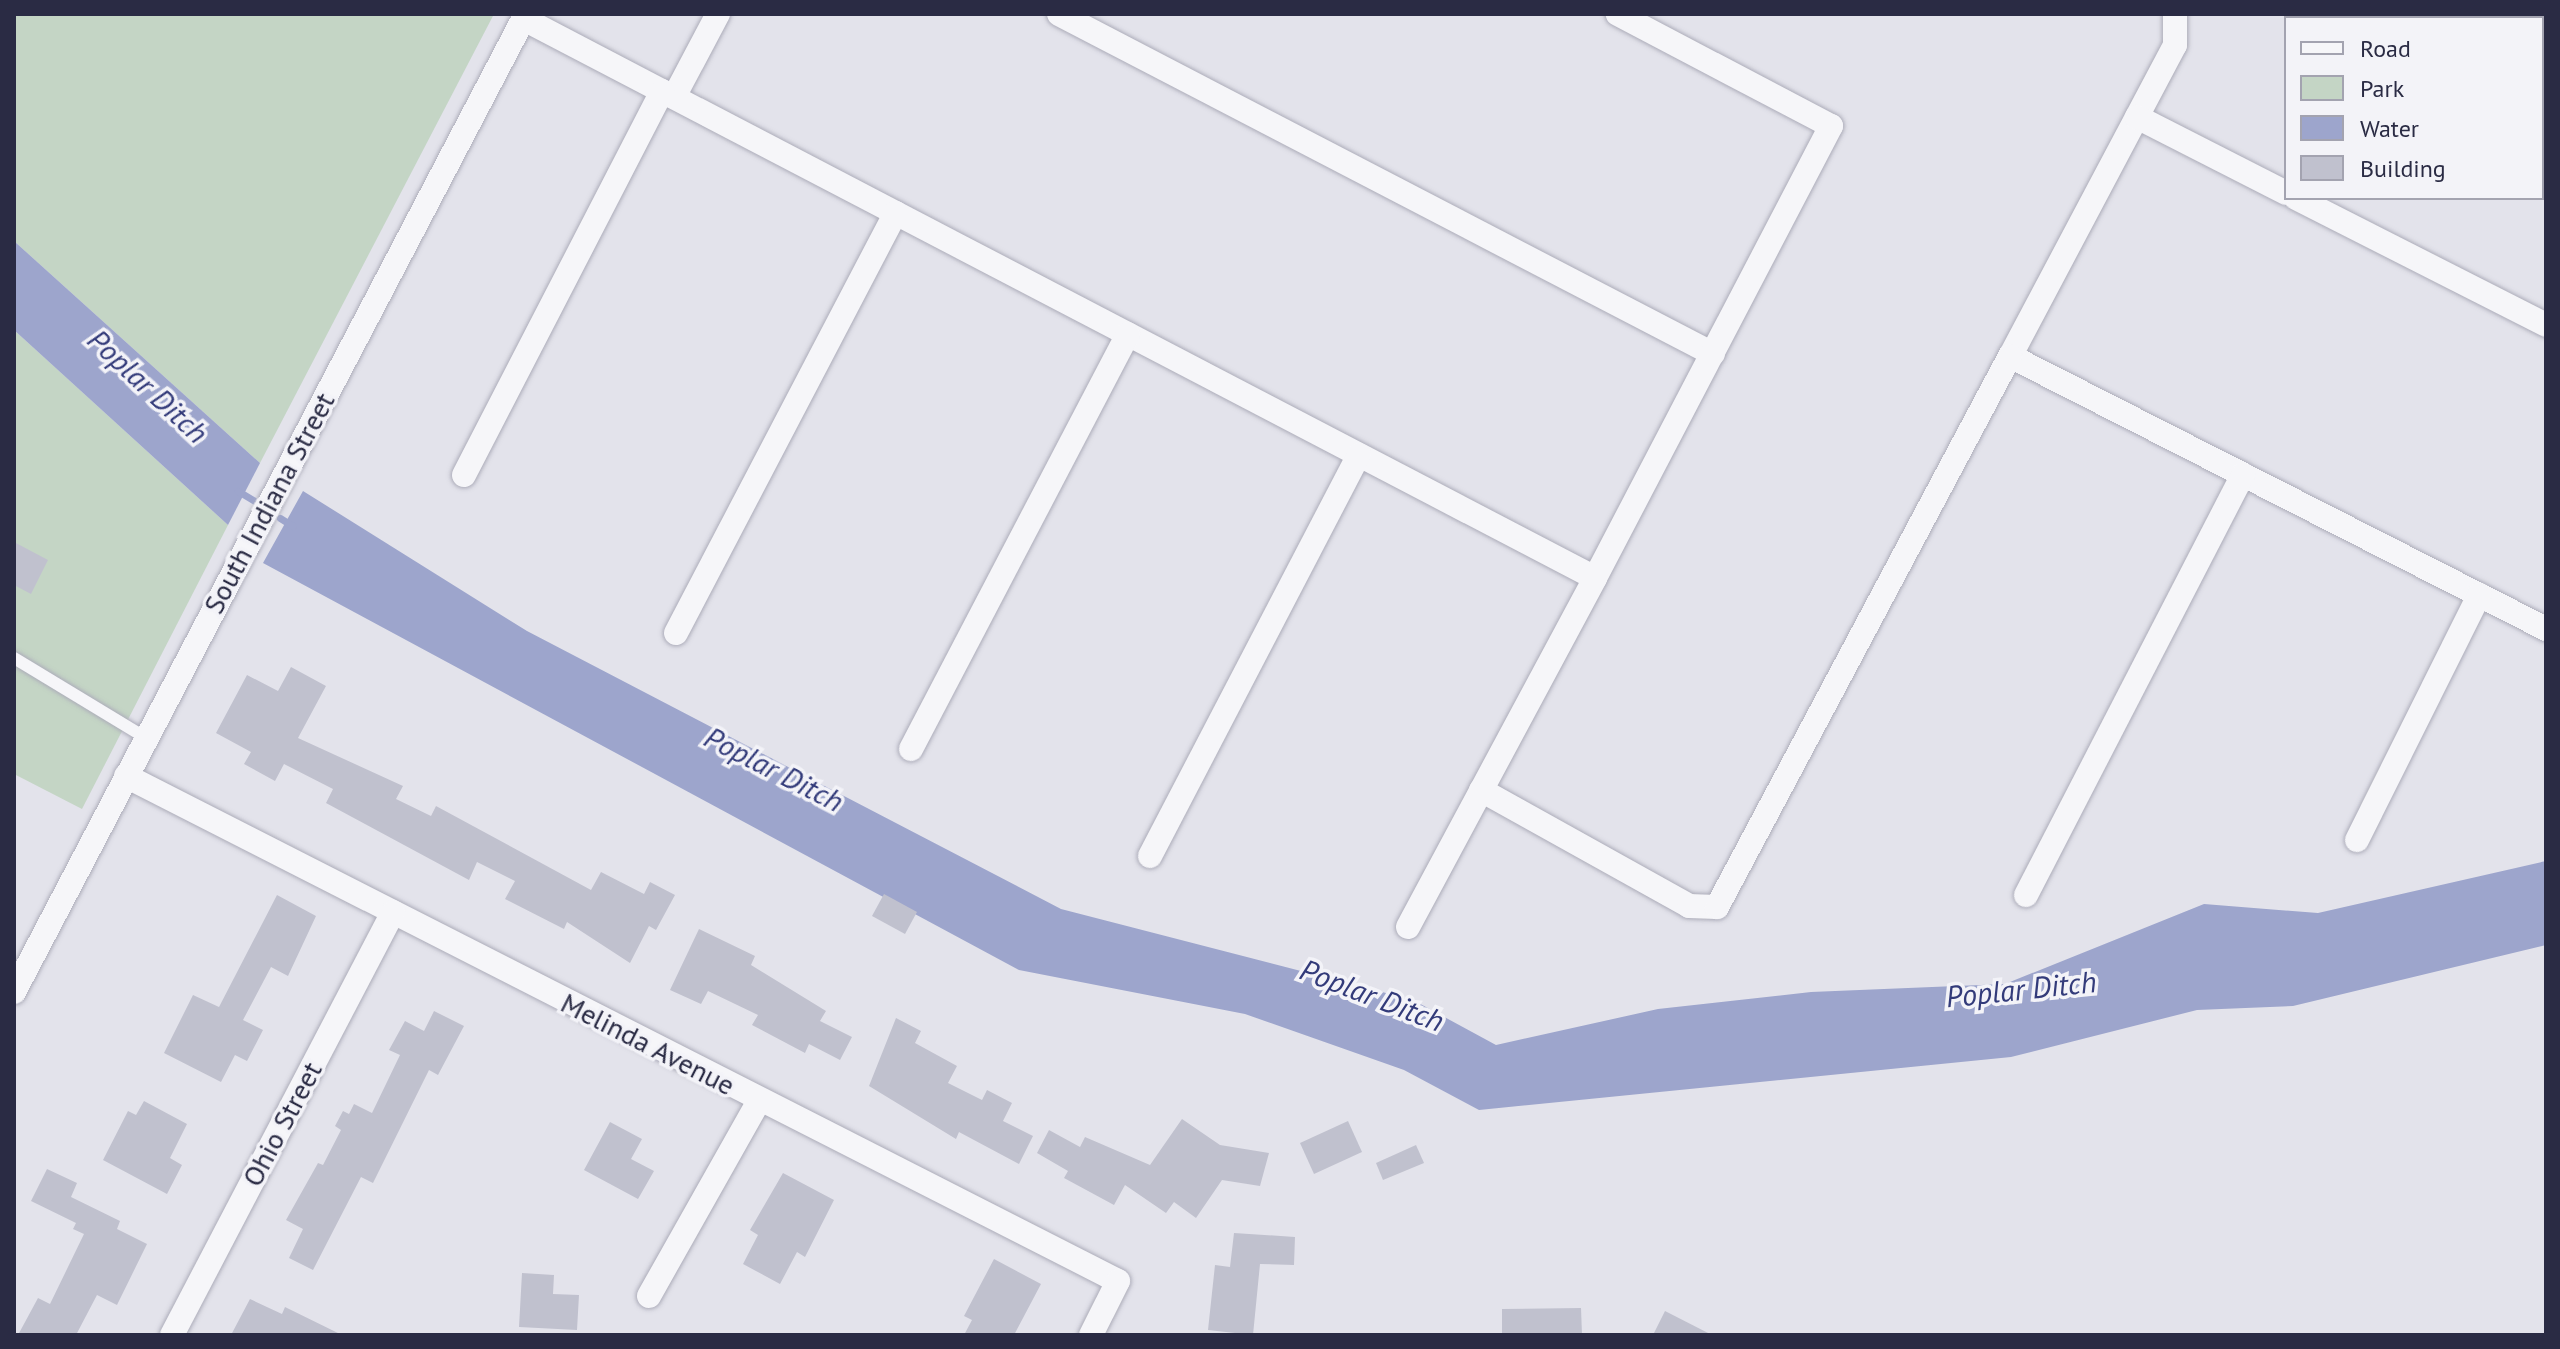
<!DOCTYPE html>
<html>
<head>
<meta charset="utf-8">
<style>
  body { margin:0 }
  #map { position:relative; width:2560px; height:1349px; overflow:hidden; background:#e3e3eb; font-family:"PT Sans",sans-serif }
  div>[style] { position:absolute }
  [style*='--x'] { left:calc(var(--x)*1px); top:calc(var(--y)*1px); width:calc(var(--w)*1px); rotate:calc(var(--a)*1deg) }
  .green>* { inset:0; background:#c4d5c5 }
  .water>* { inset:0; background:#9da5cc }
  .stream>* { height:7px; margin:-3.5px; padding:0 3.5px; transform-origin:3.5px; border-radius:3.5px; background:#9da5cc }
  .building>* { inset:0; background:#c0c1ce }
  .roads { filter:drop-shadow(0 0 2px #acacb9) drop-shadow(0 0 2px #acacb9) }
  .service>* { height:12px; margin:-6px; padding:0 6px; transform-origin:6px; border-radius:6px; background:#f6f6f9 }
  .minor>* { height:24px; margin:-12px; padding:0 12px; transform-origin:12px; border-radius:12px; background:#f6f6f9 }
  span { translate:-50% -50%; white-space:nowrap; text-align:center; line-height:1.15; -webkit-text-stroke:7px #f3f3f8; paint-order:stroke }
  .street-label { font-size:28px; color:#2a2b44 }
  .water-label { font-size:30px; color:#333b7a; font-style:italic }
  .frame { position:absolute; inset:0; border:16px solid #2a2b44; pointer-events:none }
  .legend { position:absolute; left:2284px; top:16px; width:260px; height:184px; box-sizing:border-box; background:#f3f3f8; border:2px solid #a3a3b0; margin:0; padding:10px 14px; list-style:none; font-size:24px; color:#2a2b44 }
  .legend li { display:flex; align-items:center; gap:16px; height:40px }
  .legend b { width:40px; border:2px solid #a3a3b0 }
</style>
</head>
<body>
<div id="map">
  <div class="green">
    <div style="clip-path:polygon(14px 14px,494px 14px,260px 463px,14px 241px)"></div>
    <div style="clip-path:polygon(14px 330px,228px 525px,82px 809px,14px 774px)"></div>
  </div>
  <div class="water">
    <div style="clip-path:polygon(14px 241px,260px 463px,228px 525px,14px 330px)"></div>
    <div style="clip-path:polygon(303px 491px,527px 631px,1061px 909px,1413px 1000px,1496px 1045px,1658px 1009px,1811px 992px,2005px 984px,2204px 904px,2318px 913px,2546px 861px,2546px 945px,2293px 1006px,2197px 1010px,2011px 1057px,1479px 1110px,1404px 1070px,1245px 1014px,1019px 970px,263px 563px)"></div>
  </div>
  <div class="stream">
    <div style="--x:238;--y:491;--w:21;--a:31"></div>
    <div style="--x:280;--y:518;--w:15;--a:32"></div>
  </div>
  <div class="building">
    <div style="clip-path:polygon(14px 542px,48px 560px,31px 594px,14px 585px)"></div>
    <div style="clip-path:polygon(291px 667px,326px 686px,298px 738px,403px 786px,396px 799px,431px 816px,436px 806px,591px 890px,601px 872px,644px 894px,650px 882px,675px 895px,656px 930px,649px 926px,630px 963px,567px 922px,564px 929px,505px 899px,515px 881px,477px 862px,469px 880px,326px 803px,333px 789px,284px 764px,275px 781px,244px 764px,251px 752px,216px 733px,247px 675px,278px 691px)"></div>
    <div style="clip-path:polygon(884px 894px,917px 912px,905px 934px,872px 916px)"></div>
    <div style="clip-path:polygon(277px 895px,316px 916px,288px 976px,271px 967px,243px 1020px,263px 1030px,247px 1061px,235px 1055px,221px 1082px,164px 1053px,193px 995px,219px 1007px)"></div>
    <div style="clip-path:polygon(699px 929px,755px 956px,751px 965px,826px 1011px,820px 1021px,852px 1037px,840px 1060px,809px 1044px,805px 1053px,752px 1025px,758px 1015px,708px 991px,701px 1004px,670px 990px)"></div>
    <div style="clip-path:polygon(434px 1011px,464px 1026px,438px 1075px,429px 1070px,373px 1183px,361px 1177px,313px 1270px,289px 1258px,303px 1229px,286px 1220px,318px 1163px,323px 1165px,341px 1130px,335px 1126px,343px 1111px,349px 1114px,354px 1104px,372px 1113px,400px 1055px,389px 1050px,405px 1021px,424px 1031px)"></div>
    <div style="clip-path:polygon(896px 1018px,921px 1031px,915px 1043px,957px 1066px,948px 1083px,982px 1100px,987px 1090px,1012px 1103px,1003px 1121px,1033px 1136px,1019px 1164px,959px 1132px,956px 1139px,869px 1086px)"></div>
    <div style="clip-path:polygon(144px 1101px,187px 1124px,170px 1158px,182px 1165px,167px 1194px,103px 1160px,128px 1111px,136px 1115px)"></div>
    <div style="clip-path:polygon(1182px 1119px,1220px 1145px,1269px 1153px,1260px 1186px,1222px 1180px,1196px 1218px,1174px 1202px,1166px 1213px,1125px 1185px,1114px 1205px,1064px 1178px,1068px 1171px,1037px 1153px,1049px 1130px,1080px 1147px,1085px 1137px,1150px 1165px)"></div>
    <div style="clip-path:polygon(1348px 1121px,1362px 1152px,1314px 1174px,1300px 1143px)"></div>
    <div style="clip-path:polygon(610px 1122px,642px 1139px,631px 1159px,654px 1171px,638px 1199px,584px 1170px)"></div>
    <div style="clip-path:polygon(1416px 1145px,1424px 1163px,1383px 1180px,1376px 1163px)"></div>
    <div style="clip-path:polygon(47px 1169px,77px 1183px,71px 1197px,120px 1221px,117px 1229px,147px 1244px,117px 1305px,97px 1295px,76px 1335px,18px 1335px,38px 1298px,50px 1304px,84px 1234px,73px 1229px,76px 1223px,31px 1201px)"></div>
    <div style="clip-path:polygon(783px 1173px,834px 1200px,805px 1257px,797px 1252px,780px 1284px,743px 1264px,758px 1235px,750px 1230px)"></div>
    <div style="clip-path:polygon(1234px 1233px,1295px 1237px,1294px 1265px,1260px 1264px,1253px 1335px,1208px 1330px,1215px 1265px,1230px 1267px)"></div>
    <div style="clip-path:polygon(994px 1259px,1041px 1284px,1014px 1335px,964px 1335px,972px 1320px,964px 1316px)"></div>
    <div style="clip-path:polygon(522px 1273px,554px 1275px,553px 1294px,579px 1295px,577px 1330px,519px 1327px)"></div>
    <div style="clip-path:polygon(250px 1299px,282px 1314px,285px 1307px,342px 1335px,231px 1335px)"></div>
    <div style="clip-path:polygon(1581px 1308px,1582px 1335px,1502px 1335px,1502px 1309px)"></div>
    <div style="clip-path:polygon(1665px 1311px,1712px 1335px,1653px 1335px)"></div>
  </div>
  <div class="roads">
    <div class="service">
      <div style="--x:14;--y:658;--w:154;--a:31.2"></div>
    </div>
    <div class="minor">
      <div style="--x:1059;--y:14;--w:737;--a:27.47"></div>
      <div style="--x:2175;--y:14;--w:31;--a:90"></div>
      <div style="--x:2175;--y:45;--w:352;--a:117.9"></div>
      <div style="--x:2010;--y:356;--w:602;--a:26.99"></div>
      <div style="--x:524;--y:19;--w:1208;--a:27.56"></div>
      <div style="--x:1595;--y:578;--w:510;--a:-62.43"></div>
      <div style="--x:1831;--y:126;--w:241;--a:-152.3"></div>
      <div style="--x:674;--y:97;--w:94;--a:-62.1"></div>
      <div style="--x:2137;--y:117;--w:167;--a:27"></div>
      <div style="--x:2296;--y:198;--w:280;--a:26.9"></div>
      <div style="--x:464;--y:475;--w:432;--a:-62.7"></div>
      <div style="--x:676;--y:633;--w:474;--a:-62.4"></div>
      <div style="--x:911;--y:749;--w:468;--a:-62.4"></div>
      <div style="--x:126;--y:776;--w:1113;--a:26.98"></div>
      <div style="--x:1118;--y:1281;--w:60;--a:116.6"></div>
      <div style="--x:1481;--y:790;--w:238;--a:29.1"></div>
      <div style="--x:1689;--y:906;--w:28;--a:2"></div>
      <div style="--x:1717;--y:907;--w:624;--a:-62"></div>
      <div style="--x:2357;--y:840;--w:274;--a:-63.5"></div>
      <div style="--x:1150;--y:856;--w:452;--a:-62.5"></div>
      <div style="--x:2026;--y:895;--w:473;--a:-62.7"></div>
      <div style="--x:1408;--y:927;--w:396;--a:-61.8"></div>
      <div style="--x:14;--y:992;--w:1104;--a:-62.37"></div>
      <div style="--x:649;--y:1296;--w:224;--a:-60.6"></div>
      <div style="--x:172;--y:1335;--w:477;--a:-62.4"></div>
    </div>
  </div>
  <div class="street-label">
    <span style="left:269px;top:503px;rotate:-62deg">South Indiana Street</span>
    <span style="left:648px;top:1044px;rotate:27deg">Melinda Avenue</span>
    <span style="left:282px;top:1124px;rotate:-62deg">Ohio Street</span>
  </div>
  <div class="water-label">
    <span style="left:148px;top:386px;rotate:43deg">Poplar Ditch</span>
    <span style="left:774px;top:769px;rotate:27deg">Poplar Ditch</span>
    <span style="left:2021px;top:989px;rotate:-6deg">Poplar Ditch</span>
    <span style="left:1372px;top:995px;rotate:21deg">Poplar Ditch</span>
  </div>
  <div class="frame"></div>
  <ul class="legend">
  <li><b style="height:10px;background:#f6f6f9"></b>Road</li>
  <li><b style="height:22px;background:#c4d5c5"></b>Park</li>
  <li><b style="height:22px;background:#9da5cc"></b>Water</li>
  <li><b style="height:22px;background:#c0c1ce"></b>Building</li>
  </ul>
</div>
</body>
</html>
